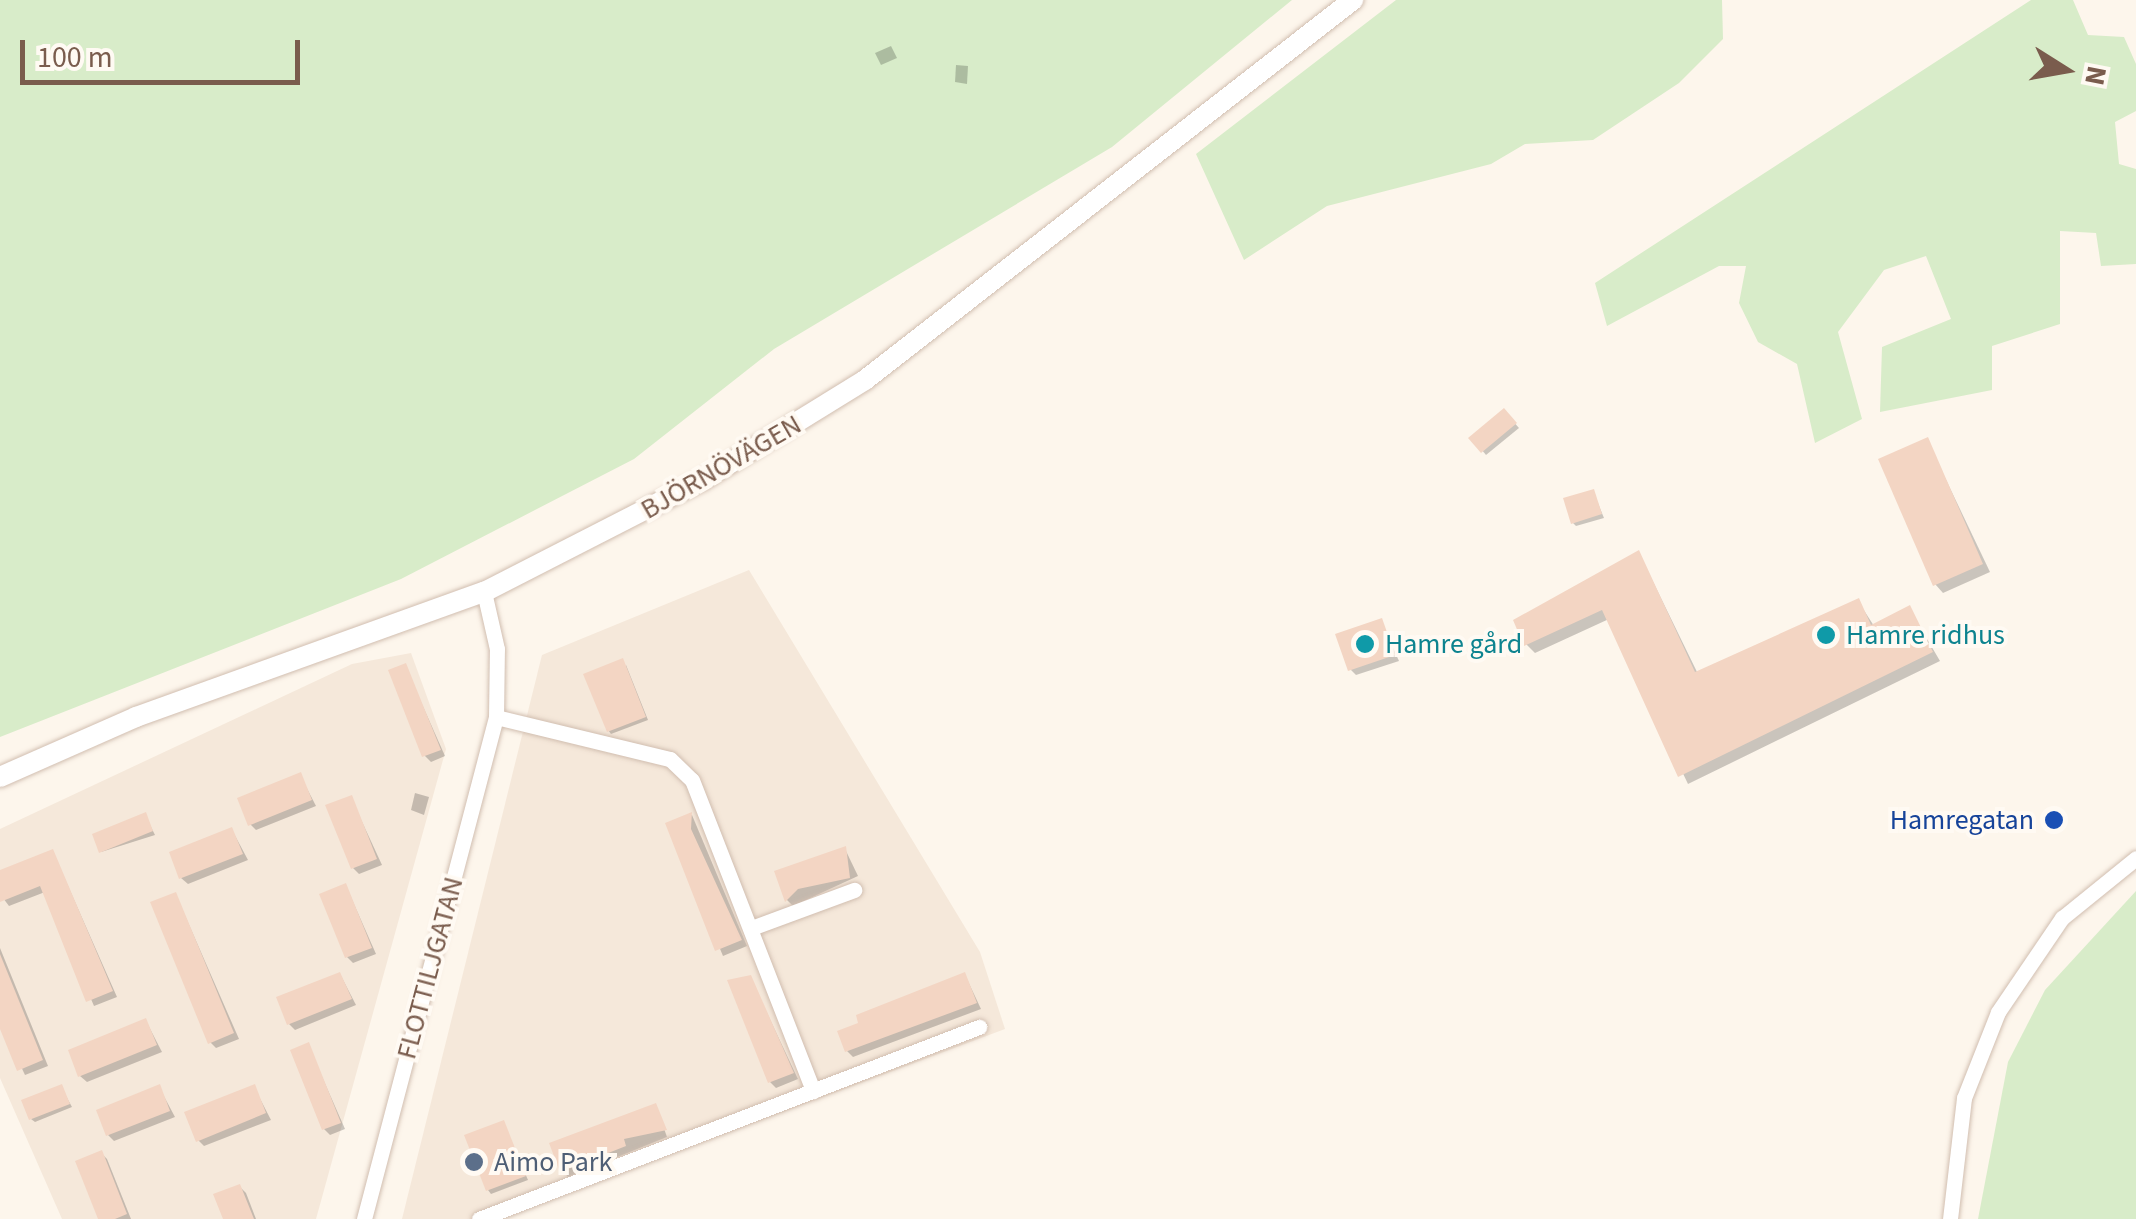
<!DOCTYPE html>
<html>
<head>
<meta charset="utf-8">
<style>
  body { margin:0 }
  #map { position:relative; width:2136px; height:1219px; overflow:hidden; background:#fdf6ec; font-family:"Source Sans 3",sans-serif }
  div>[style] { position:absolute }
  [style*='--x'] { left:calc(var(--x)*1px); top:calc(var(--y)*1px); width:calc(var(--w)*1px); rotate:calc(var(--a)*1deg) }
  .residential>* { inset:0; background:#f5e8da }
  .green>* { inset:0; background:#d8ecc9 }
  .shadow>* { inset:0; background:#0003 }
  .building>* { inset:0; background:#f3d5c3 }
  .roads { filter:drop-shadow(0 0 2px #d1beb0) drop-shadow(0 0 2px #d1beb0) }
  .minor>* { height:15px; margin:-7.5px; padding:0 7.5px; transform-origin:7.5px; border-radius:7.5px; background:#fff }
  .secondary>* { height:20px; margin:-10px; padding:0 10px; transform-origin:10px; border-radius:10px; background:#fff }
  .dots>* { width:28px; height:28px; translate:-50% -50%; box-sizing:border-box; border:5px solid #fffaf3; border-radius:50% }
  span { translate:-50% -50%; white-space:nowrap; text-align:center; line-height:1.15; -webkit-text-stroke:8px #fffaf3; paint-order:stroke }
  .street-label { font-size:28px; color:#7a5c4d }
  .culture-label { font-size:28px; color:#0d838f }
  .left { translate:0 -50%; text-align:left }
  .transit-label { font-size:28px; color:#164399 }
  .right { translate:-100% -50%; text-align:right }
  .service-label { font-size:28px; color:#4e5e75 }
  .north { position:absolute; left:2016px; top:20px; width:100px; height:100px; -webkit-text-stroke:8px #fffaf3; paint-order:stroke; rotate:101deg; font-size:28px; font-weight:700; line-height:40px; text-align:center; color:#7a5c4d }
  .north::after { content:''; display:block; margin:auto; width:35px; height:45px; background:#7a5c4d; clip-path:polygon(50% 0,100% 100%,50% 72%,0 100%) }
  .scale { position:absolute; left:20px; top:40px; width:280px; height:45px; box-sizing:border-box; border:5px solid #7a5c4d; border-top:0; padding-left:12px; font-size:30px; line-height:35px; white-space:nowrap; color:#7a5c4d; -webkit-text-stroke:8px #fffaf3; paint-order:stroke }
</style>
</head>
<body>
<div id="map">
  <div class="residential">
    <div style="clip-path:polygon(749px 570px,980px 952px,1005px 1029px,498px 1219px,402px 1219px,542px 655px)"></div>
    <div style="clip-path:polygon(411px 653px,446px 749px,316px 1219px,62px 1219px,0 1078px,0 829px,352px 664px)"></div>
  </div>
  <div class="green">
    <div style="clip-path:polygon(0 0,1292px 0,1112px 147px,774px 349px,634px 459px,401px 579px,0 737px)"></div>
    <div style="clip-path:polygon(1396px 0,1722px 0,1723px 39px,1679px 83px,1593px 140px,1525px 144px,1491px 164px,1327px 206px,1244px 260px,1196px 154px)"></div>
    <div style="clip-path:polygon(2031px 0,2073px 0,2088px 35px,2124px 37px,2136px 64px,2136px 111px,2115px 122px,2119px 164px,2136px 169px,2136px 264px,2101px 266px,2096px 233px,2060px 231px,2060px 324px,1992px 346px,1992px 390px,1880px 412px,1882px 347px,1951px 319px,1926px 256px,1884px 270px,1838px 332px,1862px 419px,1815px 443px,1797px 364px,1758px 342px,1739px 303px,1746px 266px,1719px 266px,1607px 326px,1595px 283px)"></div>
    <div style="clip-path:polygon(2136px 891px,2136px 1219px,1978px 1219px,2008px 1062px,2045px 990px)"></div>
  </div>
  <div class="shadow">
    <div style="clip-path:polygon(891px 46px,897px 58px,881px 65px,875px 53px)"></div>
    <div style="clip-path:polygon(956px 65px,968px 66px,967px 84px,955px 82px)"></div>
    <div style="clip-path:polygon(1504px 411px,1519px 428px,1486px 455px,1472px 438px)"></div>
    <div style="clip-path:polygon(1927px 440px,1990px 572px,1943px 593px,1935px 584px)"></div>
    <div style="clip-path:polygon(1593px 491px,1604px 518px,1576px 526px,1573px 523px)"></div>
    <div style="clip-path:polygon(1639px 553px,1698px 674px,1858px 601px,1874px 626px,1909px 608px,1940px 661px,1688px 784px,1609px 619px,1535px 653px,1526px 644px)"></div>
    <div style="clip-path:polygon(1381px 621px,1399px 661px,1356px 675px,1350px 669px)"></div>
    <div style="clip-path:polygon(626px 665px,648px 720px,611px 734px,608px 730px)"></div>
    <div style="clip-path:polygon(405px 666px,445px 756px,431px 762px,425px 756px)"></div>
    <div style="clip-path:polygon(300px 775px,316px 806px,256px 830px,250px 824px)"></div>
    <div style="clip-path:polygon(415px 793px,429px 797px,424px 815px,411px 810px)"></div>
    <div style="clip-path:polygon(351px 798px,382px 865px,359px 874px,353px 868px)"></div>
    <div style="clip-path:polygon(145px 815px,155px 835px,101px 852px)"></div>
    <div style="clip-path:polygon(692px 815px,747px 946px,723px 956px,668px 824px)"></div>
    <div style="clip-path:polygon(232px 830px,248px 860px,188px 884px,181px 878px)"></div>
    <div style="clip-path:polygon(845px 849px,858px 876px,793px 906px,787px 900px,777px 872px)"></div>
    <div style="clip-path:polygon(53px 852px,117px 997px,94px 1006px,45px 892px,9px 906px,0 894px,0 873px)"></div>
    <div style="clip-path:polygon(346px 886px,376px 954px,353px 963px,347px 957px)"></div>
    <div style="clip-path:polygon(176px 895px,239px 1039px,216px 1048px,210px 1042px)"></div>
    <div style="clip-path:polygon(0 948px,48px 1066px,25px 1075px,0 1022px)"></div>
    <div style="clip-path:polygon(340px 974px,356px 1005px,295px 1030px,289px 1024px)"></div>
    <div style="clip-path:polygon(965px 975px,981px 1009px,853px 1057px,847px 1051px)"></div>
    <div style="clip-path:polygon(750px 977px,798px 1079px,776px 1088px,770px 1082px)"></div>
    <div style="clip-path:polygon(146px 1021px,162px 1052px,87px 1082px,80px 1076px)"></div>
    <div style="clip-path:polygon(308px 1045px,345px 1129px,330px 1135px,324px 1129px)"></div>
    <div style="clip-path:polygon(61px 1087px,72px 1107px,35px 1122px,31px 1119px)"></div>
    <div style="clip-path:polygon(159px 1087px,175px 1117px,114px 1141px,108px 1135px)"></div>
    <div style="clip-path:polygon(254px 1087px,271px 1120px,204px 1146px,198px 1140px)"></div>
    <div style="clip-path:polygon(656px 1106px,667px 1137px,568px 1177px,562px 1170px)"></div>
    <div style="clip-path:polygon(503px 1123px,528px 1180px,491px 1194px,488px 1190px)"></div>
    <div style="clip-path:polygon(101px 1153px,107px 1159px,131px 1219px,100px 1219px)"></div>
    <div style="clip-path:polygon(239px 1186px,246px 1193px,256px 1219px,226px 1219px)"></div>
  </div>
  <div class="building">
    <div style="clip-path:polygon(1504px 408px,1517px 423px,1481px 453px,1468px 438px)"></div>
    <div style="clip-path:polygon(1928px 437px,1983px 564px,1933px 586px,1878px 459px)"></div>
    <div style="clip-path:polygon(1594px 489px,1602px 514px,1571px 524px,1563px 498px)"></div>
    <div style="clip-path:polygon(1639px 550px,1695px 672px,1859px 598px,1871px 625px,1910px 605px,1933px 652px,1678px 777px,1602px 610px,1524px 646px,1513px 620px)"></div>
    <div style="clip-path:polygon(1382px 618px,1395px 655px,1348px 671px,1335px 634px)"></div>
    <div style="clip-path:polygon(623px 658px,646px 717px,607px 732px,583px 674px)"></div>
    <div style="clip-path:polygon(406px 663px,441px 750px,422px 757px,388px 670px)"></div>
    <div style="clip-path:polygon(301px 772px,312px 800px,248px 826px,237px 798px)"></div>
    <div style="clip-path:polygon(352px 795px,377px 859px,351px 869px,325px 805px)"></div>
    <div style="clip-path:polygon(146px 812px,153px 831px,99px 853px,92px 834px)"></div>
    <div style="clip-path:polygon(692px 812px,691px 829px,742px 940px,715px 951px,665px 823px)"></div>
    <div style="clip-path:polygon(232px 827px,243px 854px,179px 879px,169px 852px)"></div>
    <div style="clip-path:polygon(846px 846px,850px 878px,798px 889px,785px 902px,774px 871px)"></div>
    <div style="clip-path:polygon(53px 849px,113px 991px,86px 1002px,40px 886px,0 902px,0 870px)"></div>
    <div style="clip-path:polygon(346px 883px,372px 948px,345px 958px,319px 894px)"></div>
    <div style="clip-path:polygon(176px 892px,234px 1033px,208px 1044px,150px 902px)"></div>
    <div style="clip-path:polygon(0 954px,43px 1060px,17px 1071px,0 1029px)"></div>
    <div style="clip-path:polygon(340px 972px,352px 999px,287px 1025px,276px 997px)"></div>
    <div style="clip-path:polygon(965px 972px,977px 1003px,845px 1052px,837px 1031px,858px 1023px,856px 1015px)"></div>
    <div style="clip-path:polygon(751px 975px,794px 1073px,768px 1083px,727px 980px)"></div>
    <div style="clip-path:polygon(146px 1018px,157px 1045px,78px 1077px,68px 1050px)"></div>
    <div style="clip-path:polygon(309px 1042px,341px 1123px,322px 1130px,290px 1050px)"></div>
    <div style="clip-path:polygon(62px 1084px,70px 1104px,29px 1120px,21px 1100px)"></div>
    <div style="clip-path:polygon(160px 1084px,170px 1111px,106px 1136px,96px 1110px)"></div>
    <div style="clip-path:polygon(255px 1084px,266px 1113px,196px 1142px,184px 1112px)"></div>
    <div style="clip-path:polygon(656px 1103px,667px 1130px,624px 1139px,626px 1146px,560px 1172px,549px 1143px)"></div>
    <div style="clip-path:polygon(504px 1120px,526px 1176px,486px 1191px,464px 1135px)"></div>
    <div style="clip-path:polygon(102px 1150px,127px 1214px,115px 1219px,98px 1219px,75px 1161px)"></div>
    <div style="clip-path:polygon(240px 1184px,254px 1219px,223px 1219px,213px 1194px)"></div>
  </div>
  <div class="roads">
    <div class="minor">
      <div style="--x:496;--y:717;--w:179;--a:13.6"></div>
      <div style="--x:670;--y:759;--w:30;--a:44"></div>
      <div style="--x:692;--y:780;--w:334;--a:68.7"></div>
      <div style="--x:754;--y:927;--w:107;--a:-20.3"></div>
      <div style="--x:364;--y:1219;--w:519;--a:-75.27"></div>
      <div style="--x:496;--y:717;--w:68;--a:-89.2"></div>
      <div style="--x:497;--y:649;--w:58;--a:-102.8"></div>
      <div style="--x:479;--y:1219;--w:536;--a:-21.01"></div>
      <div style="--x:1950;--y:1219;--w:122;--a:-83.4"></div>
      <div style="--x:1964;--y:1098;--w:92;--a:-68.4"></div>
      <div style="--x:1998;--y:1012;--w:114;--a:-55.8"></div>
      <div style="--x:2062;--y:918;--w:95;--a:-39"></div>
    </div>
    <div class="secondary">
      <div style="--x:0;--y:777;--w:149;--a:-23.8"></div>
      <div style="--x:136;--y:717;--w:370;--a:-19.8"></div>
      <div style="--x:484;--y:592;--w:246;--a:-27.1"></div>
      <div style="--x:703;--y:480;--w:190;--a:-31.7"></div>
      <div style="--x:865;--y:380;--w:619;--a:-37.91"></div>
    </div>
  </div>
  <div class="dots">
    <div style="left:1826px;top:635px;background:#0f9aa8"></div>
    <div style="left:1365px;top:644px;background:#0f9aa8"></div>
    <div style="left:2054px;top:820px;background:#1a4fb4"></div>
    <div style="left:474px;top:1162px;background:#5c6f8a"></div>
  </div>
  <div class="street-label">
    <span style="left:721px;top:467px;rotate:-30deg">BJÖRNÖVÄGEN</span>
    <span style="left:430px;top:968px;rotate:-75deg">FLOTTILJGATAN</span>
  </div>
  <div class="culture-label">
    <span class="left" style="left:1846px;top:635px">Hamre ridhus</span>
    <span class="left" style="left:1385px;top:644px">Hamre gård</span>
  </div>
  <div class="transit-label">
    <span class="right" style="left:2034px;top:820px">Hamregatan</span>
  </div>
  <div class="service-label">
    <span class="left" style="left:494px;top:1162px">Aimo Park</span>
  </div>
  <div class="north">N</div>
  <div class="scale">100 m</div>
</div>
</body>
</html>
